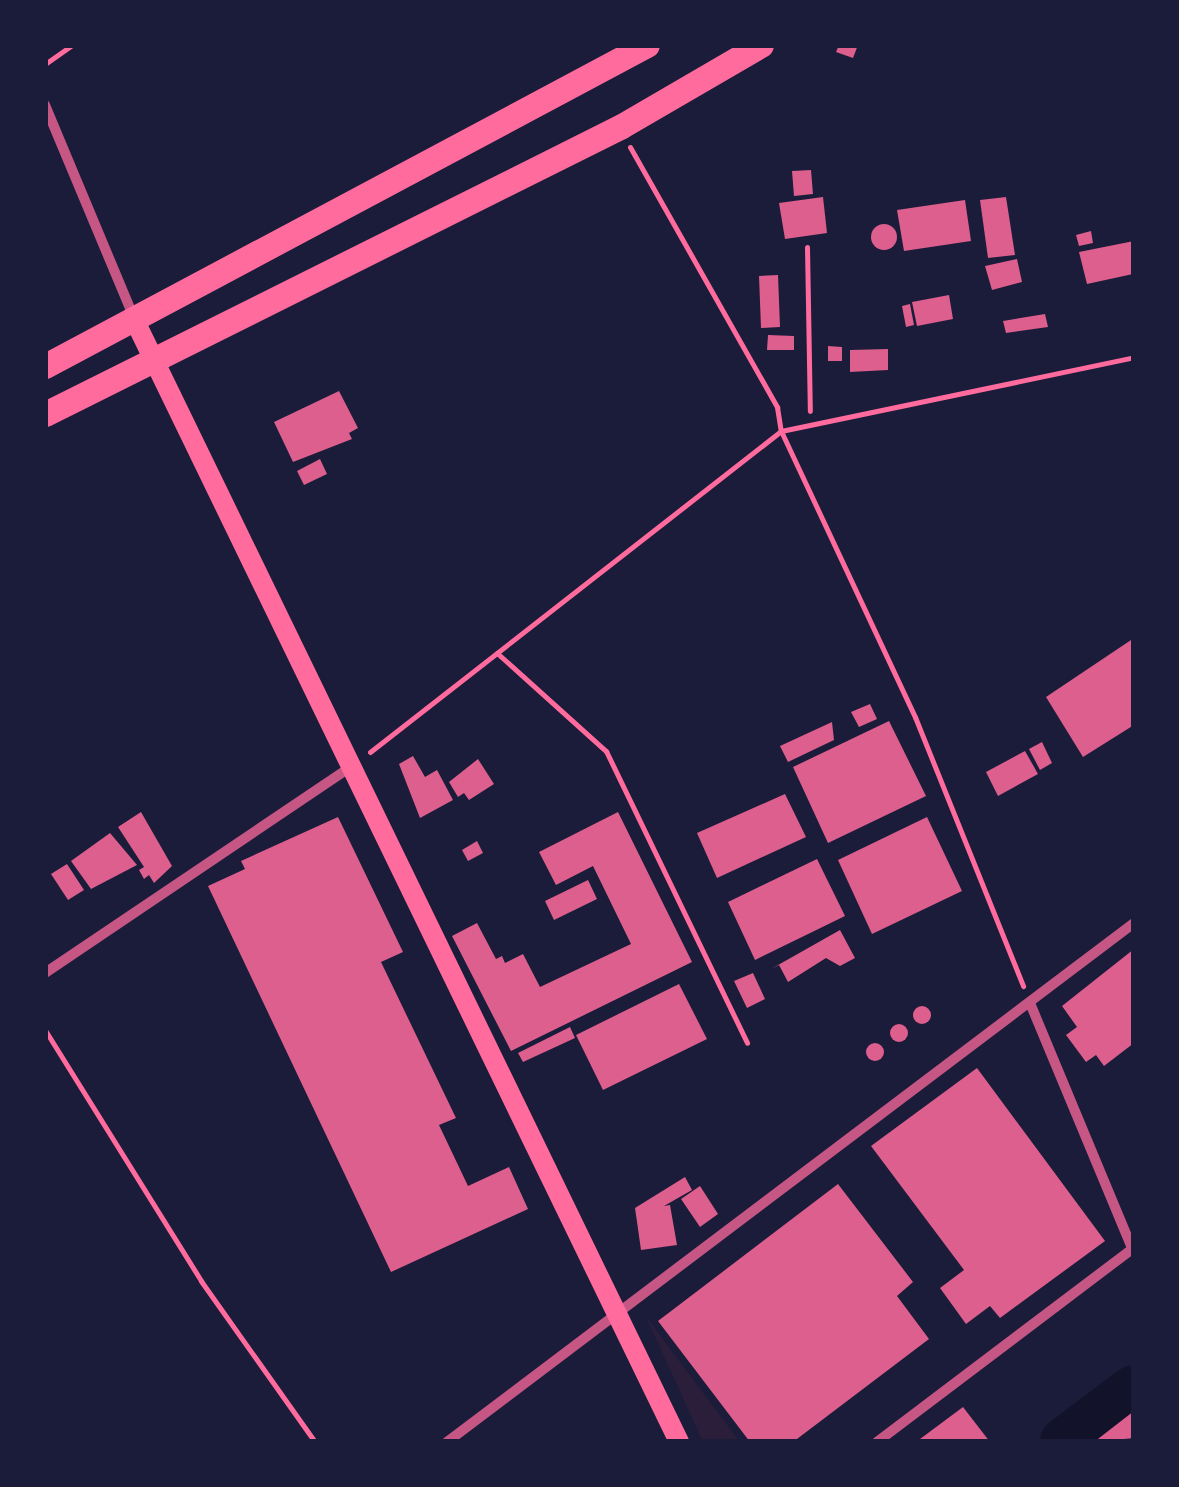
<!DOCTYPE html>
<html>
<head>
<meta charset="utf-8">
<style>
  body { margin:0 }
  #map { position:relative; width:1179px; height:1487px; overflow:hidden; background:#1b1b3a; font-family:Barlow,sans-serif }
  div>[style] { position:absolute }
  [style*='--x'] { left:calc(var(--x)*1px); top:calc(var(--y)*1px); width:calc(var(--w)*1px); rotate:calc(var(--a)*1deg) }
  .green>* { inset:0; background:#2a1e3b }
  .river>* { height:50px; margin:-25px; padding:0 25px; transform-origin:25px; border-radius:25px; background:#12122b }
  .building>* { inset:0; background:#dd5f8e }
  .round { border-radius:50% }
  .path>* { height:5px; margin:-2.5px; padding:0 2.5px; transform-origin:2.5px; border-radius:2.5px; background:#ff6b9d }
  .minor>* { height:10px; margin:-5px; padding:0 5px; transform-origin:5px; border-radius:5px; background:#c65784 }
  .secondary>* { height:20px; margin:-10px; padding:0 10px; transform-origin:10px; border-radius:10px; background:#ff6b9d }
  .primary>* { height:25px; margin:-12.5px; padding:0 12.5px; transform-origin:12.5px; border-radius:12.5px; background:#ff6b9d }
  span { translate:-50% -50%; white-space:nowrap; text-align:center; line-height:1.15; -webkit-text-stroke:10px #1b1b3a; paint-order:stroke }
  .frame { position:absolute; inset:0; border:48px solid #1b1b3a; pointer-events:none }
</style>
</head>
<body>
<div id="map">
  <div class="green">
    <div style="clip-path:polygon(645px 1315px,740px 1442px,703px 1442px)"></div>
  </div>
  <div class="river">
    <div style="--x:1065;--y:1442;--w:86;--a:-37"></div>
  </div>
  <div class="building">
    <div style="clip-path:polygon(839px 45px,858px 45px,853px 58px,836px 52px)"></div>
    <div style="clip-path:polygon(811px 170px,813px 194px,794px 196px,792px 171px)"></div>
    <div style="clip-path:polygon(823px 197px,827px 233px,785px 239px,779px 203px)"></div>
    <div style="clip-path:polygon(1006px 197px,1015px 255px,988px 258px,980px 200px)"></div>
    <div style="clip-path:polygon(965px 200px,971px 241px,904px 251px,897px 210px)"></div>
    <div class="round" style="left:871px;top:224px;width:26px;height:26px"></div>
    <div style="clip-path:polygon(1091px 231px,1093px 243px,1079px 246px,1076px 235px)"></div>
    <div style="clip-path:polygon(1134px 241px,1133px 274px,1087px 284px,1079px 252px)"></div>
    <div style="clip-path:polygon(1017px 259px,1022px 282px,992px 290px,985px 266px)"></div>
    <div style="clip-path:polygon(778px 275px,780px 327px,761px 328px,759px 276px)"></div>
    <div style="clip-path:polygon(949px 295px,953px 319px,917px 326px,912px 302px)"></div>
    <div style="clip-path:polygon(910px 304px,914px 325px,906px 327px,902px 306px)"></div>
    <div style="clip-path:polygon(1045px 314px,1048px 327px,1006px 333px,1003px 321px)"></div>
    <div style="clip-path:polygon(768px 335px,794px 336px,794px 350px,767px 350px)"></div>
    <div style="clip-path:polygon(828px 346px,842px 347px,842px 361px,828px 361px)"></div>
    <div style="clip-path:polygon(888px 349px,888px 370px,850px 372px,850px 350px)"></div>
    <div style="clip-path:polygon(339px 391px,358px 428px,349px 433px,352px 439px,293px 462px,274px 422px)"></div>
    <div style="clip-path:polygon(320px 459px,327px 474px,304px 485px,297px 471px)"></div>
    <div style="clip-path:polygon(1134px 638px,1134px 725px,1083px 757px,1046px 697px)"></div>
    <div style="clip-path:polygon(870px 704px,877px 719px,859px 727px,851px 712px)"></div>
    <div style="clip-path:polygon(889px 721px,926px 796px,828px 843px,793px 767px)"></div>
    <div style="clip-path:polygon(832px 722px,834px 740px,788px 762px,780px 746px)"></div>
    <div style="clip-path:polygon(1042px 742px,1052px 763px,1040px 770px,1029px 749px)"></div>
    <div style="clip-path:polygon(1025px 751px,1038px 774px,998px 796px,986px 772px)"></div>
    <div style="clip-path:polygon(413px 756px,425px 777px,437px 770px,453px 800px,420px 818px,399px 764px)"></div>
    <div style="clip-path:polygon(478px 759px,494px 784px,469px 800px,464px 793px,458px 797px,449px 782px)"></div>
    <div style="clip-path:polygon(785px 794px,806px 837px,717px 878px,697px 833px)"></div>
    <div style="clip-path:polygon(141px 812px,172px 866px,154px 883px,149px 875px,144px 879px,139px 870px,144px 867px,118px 827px)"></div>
    <div style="clip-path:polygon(618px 812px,692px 962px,511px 1051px,452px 936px,477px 923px,496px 959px,502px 956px,505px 963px,523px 954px,540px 987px,631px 944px,593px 866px,556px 885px,539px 852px)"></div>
    <div style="clip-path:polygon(338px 817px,403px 952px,381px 962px,456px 1118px,439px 1125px,468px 1186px,509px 1167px,528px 1209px,391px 1272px,208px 886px,245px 869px,241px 861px)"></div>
    <div style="clip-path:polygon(927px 817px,962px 891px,872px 934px,838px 860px)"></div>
    <div style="clip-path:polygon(110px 833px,137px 865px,91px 889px,71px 861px)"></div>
    <div style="clip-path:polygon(477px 841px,483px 853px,468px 861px,462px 850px)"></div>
    <div style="clip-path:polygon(817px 859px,845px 916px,755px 960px,728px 902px)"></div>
    <div style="clip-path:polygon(67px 864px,84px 890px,68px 900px,51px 874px)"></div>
    <div style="clip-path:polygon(588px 880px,597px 899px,554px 920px,545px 901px)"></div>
    <div style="clip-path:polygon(840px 930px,855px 958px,840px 966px,826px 958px,788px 982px,779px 965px,771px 969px)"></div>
    <div style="clip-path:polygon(1134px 949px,1134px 1043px,1104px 1066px,1096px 1055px,1086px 1062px,1066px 1035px,1077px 1027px,1062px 1006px)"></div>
    <div style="clip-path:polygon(753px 973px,765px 999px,747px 1008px,734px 981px)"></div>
    <div style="clip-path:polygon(679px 984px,707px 1039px,603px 1090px,576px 1035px)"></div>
    <div class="round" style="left:913px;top:1006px;width:18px;height:18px"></div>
    <div class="round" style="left:890px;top:1024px;width:18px;height:18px"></div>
    <div style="clip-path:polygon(570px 1027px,575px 1038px,523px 1062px,518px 1053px)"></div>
    <div class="round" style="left:866px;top:1043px;width:18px;height:18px"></div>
    <div style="clip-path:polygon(977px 1068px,1105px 1241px,1000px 1318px,990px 1306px,966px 1324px,940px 1288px,964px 1270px,871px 1146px)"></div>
    <div style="clip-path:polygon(685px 1177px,692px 1190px,664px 1206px,670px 1205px,677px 1245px,641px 1250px,635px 1208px)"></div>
    <div style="clip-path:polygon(838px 1184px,913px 1282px,897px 1296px,929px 1339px,793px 1442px,750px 1442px,658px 1321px)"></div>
    <div style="clip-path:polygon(700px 1186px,718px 1214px,700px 1227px,681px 1199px)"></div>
    <div style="clip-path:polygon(963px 1407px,990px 1442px,916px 1442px)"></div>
    <div style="clip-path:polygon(1134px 1411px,1134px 1438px,1094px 1442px)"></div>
  </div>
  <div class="path">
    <div style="--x:45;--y:64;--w:33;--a:-35"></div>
    <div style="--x:630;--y:147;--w:299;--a:60.5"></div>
    <div style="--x:777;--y:407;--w:24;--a:81"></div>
    <div style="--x:781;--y:431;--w:316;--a:64.9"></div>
    <div style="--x:915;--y:717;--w:290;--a:68.1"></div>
    <div style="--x:807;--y:247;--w:164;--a:89"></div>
    <div style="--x:497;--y:653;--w:147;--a:42"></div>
    <div style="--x:606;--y:751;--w:324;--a:64.2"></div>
    <div style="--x:370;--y:752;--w:521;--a:-37.99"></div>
    <div style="--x:781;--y:431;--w:361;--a:-11.8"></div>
    <div style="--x:45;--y:1030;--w:296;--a:58.1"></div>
    <div style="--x:201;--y:1281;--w:197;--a:54.7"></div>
  </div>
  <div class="minor">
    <div style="--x:45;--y:105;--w:228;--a:67.3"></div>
    <div style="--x:45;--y:973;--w:367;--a:-34"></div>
    <div style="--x:1030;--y:1003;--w:269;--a:67.4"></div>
    <div style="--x:447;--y:1442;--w:861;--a:-37.07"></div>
    <div style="--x:877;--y:1442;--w:318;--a:-37.1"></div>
  </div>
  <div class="secondary">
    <div style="--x:135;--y:321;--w:1246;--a:64.11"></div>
  </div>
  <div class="primary">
    <div style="--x:45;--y:366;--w:682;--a:-28.07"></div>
    <div style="--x:45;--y:414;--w:643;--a:-26.53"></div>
    <div style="--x:620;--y:127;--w:163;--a:-30.2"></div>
  </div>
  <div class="frame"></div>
</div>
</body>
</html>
